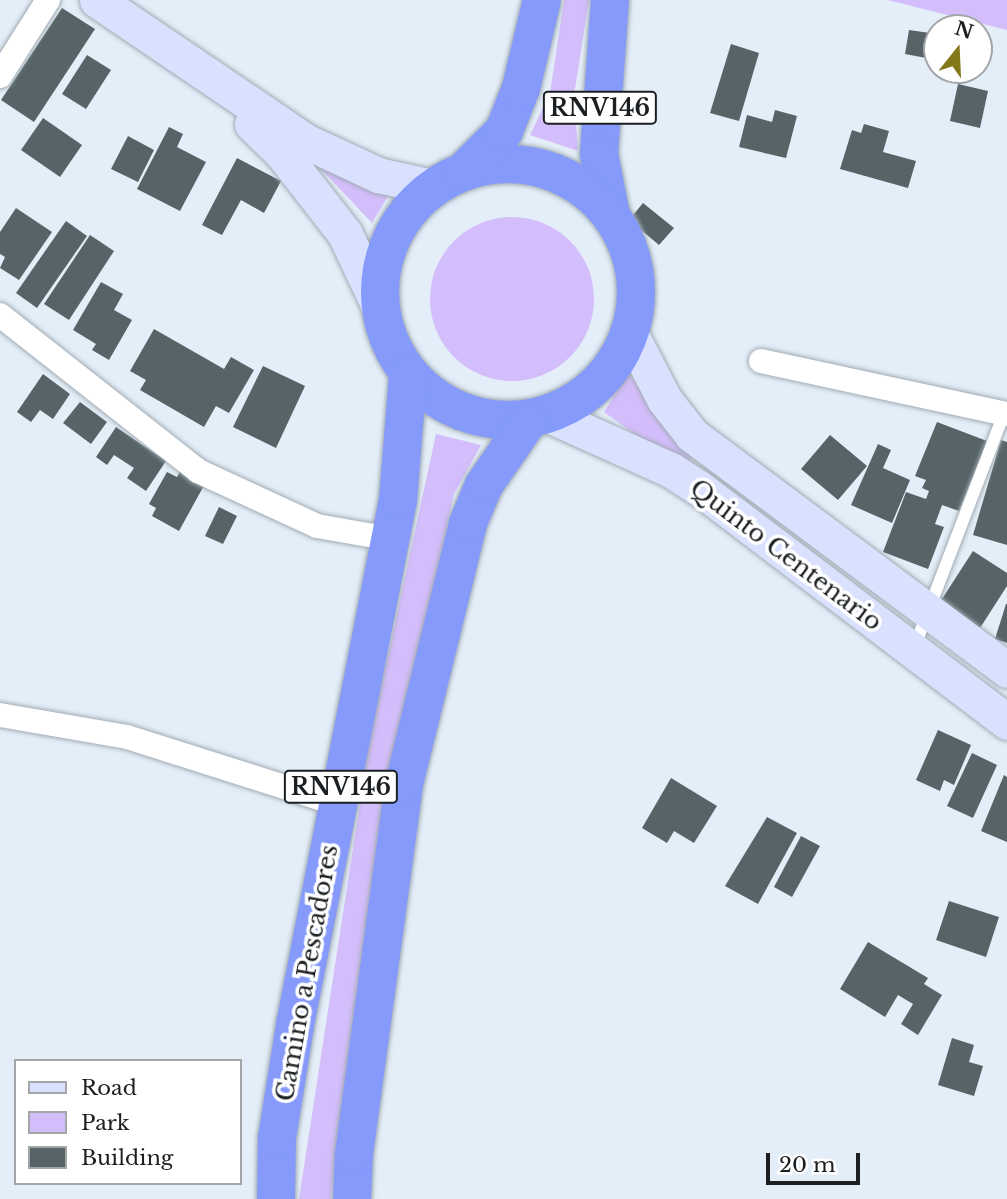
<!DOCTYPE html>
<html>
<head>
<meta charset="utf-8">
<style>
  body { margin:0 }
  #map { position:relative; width:1007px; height:1199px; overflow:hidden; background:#e3eef8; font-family:"Libre Baskerville",serif }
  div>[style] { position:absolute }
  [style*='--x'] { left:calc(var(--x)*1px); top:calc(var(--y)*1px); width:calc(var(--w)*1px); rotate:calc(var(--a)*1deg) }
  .green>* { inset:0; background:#d4bdfb }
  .round { border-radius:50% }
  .building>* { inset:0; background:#566468 }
  .roads { filter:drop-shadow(0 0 2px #a1abb4) drop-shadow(0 0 2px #a1abb4) }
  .lane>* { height:12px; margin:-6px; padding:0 6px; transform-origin:6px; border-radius:6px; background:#fff }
  .street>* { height:24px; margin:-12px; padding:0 12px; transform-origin:12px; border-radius:12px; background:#fff }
  .secondary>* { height:35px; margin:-17.5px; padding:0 17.5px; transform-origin:17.5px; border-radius:17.5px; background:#dae1fe }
  .highway>* { height:38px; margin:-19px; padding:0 19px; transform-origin:19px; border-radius:19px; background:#859afb }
  .highway>.ring { margin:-19px; padding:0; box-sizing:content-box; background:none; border:38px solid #859afb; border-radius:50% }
  span { translate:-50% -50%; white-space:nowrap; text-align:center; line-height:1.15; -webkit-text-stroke:7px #fff; paint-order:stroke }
  .shield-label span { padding:2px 5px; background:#fff; border:2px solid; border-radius:5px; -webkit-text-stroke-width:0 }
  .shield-label { font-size:23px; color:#1b1f22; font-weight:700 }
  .street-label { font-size:24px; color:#1b1f22 }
  .legend { position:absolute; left:14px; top:1059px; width:228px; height:126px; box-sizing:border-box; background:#fff; border:2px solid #a4a5a7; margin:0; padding:9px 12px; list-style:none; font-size:21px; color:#1b1f22 }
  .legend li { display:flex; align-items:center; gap:14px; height:35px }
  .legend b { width:35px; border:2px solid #a4a5a7 }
  .north { position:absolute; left:923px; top:14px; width:70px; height:70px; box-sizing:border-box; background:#fff; border:2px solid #a4a5a7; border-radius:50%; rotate:18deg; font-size:19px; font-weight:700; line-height:28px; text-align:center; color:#1b1f22 }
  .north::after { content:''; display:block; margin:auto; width:24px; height:32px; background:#82771b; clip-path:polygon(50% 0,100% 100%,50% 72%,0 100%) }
  .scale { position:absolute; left:766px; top:1153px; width:94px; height:32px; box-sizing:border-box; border:4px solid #1b1f22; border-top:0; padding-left:9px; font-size:21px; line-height:24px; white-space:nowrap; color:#1b1f22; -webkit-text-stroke:5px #fff; paint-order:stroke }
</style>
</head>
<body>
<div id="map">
  <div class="green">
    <div style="clip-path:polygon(564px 0,589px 0,574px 95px,578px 151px,530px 135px,550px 93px)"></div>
    <div style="clip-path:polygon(888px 0,1007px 0,1007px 30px)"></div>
    <div style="clip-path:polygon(319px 167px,374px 186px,388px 196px,372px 223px)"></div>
    <div class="round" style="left:430px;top:217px;width:164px;height:164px"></div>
    <div style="clip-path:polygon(628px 373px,693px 456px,683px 469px,604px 412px)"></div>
    <div style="clip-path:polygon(436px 434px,481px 445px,454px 494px,396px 747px,348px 1054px,331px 1199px,299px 1199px,370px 738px)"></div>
  </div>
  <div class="building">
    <div style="clip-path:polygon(62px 8px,95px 29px,34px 122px,1px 100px)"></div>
    <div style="clip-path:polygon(909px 30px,937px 34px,937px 60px,905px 54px)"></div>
    <div style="clip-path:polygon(731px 44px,759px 53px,739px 121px,710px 113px)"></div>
    <div style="clip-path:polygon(87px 55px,111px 70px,86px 109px,62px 94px)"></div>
    <div style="clip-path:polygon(958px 84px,988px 91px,980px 128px,950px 121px)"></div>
    <div style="clip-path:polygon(775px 110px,797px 116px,786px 158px,739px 147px,747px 115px,772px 122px)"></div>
    <div style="clip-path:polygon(43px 118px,82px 145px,60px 177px,21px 150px)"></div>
    <div style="clip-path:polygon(864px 124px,889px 131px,883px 152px,916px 161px,908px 188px,840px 169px,852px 130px,861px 133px)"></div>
    <div style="clip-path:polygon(169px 127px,183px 134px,177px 147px,206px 162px,180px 211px,137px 189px)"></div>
    <div style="clip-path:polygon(128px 136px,154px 150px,138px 182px,111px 169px)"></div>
    <div style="clip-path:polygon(237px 158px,281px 181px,264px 213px,241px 200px,222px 235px,202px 225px)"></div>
    <div style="clip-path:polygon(643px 203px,674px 228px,659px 245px,629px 220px)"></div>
    <div style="clip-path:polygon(16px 208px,52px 232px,19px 280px,0 268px,5px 257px,0 254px,0 232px)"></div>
    <div style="clip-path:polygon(66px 221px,87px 236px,37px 308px,16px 293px)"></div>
    <div style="clip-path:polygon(90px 235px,114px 251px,69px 320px,44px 304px)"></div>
    <div style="clip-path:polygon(101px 282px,123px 294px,114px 310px,132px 320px,109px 360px,92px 350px,96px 344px,73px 330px)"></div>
    <div style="clip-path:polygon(154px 329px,224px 369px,231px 357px,254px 370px,229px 413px,216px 406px,204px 427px,140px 390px,146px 380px,130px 371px)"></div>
    <div style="clip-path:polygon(263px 366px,305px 386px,276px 448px,233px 427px)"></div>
    <div style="clip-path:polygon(43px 374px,70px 394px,53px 419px,40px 410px,31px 422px,17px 412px)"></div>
    <div style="clip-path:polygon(80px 402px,107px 422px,91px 444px,63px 423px)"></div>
    <div style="clip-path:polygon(937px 422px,987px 441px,959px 511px,942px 505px,935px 524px,944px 527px,928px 569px,883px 552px,906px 492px,926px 499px,929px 491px,922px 488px,926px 480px,915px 476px)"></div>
    <div style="clip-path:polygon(116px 427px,166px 461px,146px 491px,127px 478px,134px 468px,114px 455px,107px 465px,96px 457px)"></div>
    <div style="clip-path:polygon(830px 435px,867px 466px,838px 500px,801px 469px)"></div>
    <div style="clip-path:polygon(1001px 440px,1007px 442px,1007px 545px,973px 535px)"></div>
    <div style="clip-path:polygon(878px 444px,891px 450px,883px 468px,910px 480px,892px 523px,851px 505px)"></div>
    <div style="clip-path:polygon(183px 466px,207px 480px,179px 531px,152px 516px,156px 508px,149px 504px,167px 472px,177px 477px)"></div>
    <div style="clip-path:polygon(219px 507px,237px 516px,223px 544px,205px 536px)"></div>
    <div style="clip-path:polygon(973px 551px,1007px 573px,1007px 586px,980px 628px,940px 602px)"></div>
    <div style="clip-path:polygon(1006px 604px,1007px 604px,1007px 643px,995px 639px)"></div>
    <div style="clip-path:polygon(938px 730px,971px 745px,954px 785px,944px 780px,940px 791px,916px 780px)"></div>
    <div style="clip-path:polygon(972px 753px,997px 765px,973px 818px,947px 806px)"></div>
    <div style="clip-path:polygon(1004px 775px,1007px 777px,1007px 842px,981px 831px)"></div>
    <div style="clip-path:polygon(671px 778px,717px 806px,694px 843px,674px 831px,667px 843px,642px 828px)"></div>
    <div style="clip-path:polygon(767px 817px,797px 833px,758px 904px,725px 886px)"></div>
    <div style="clip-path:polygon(801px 836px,820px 846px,792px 897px,774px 887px)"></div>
    <div style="clip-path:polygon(949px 901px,999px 917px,986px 957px,936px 940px)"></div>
    <div style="clip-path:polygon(868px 942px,928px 978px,924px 984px,942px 995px,918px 1035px,901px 1024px,913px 1004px,898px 995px,885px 1017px,840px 989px)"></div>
    <div style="clip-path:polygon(952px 1038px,974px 1045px,969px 1062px,983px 1066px,974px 1096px,938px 1085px)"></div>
  </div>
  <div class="roads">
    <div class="lane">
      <div style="--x:914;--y:648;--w:252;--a:-69"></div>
    </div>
    <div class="street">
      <div style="--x:0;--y:76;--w:90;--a:-57.7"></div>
      <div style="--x:0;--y:315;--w:252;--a:38.2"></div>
      <div style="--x:198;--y:471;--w:131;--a:24.8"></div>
      <div style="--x:317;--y:526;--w:75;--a:10"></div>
      <div style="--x:761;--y:361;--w:252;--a:12.2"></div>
      <div style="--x:0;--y:715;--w:129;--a:9.8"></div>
      <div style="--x:127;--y:737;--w:221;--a:17.6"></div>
    </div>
    <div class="secondary">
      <div style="--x:97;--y:0;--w:251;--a:34.1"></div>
      <div style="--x:305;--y:141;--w:81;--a:25"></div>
      <div style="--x:378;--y:175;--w:55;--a:12.5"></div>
      <div style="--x:252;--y:124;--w:42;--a:44"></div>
      <div style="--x:282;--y:153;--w:103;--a:52.1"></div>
      <div style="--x:345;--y:234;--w:77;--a:64.8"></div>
      <div style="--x:630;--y:333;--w:74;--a:62.7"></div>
      <div style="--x:664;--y:399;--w:46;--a:52.1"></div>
      <div style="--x:692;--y:435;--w:393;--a:36.7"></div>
      <div style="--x:549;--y:415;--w:134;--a:24.3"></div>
      <div style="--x:671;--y:470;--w:33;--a:33"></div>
      <div style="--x:699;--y:488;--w:387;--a:37.2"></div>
    </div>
    <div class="highway">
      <div style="--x:610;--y:0;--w:154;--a:94.1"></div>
      <div style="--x:599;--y:154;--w:62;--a:78.9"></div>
      <div class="ring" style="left:380px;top:164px;width:218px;height:218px"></div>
      <div style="--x:464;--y:171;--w:57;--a:-45"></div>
      <div style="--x:504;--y:131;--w:46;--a:-68.4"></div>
      <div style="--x:521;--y:88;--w:90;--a:-76.6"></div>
      <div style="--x:276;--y:1199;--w:61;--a:-89.1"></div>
      <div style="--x:277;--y:1138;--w:114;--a:-80.9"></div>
      <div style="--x:295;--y:1025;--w:535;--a:-78.9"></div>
      <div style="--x:398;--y:500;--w:125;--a:-85.4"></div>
      <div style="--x:352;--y:1199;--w:45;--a:-87.5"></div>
      <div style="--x:354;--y:1154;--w:373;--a:-82.3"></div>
      <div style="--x:404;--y:784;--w:269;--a:-76.2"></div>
      <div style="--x:468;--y:523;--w:41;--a:-67.2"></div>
      <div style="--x:484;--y:485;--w:79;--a:-55.3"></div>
    </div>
  </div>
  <div class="shield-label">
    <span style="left:600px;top:108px">RNV146</span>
    <span style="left:341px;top:787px">RNV146</span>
  </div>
  <div class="street-label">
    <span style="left:786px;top:555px;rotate:37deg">Quinto Centenario</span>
    <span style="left:307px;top:973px;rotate:-80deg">Camino a Pescadores</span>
  </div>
  <ul class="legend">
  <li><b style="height:9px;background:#dae1fe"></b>Road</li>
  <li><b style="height:19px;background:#d4bdfb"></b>Park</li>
  <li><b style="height:19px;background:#566468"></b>Building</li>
  </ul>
  <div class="north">N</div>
  <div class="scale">20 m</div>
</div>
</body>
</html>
